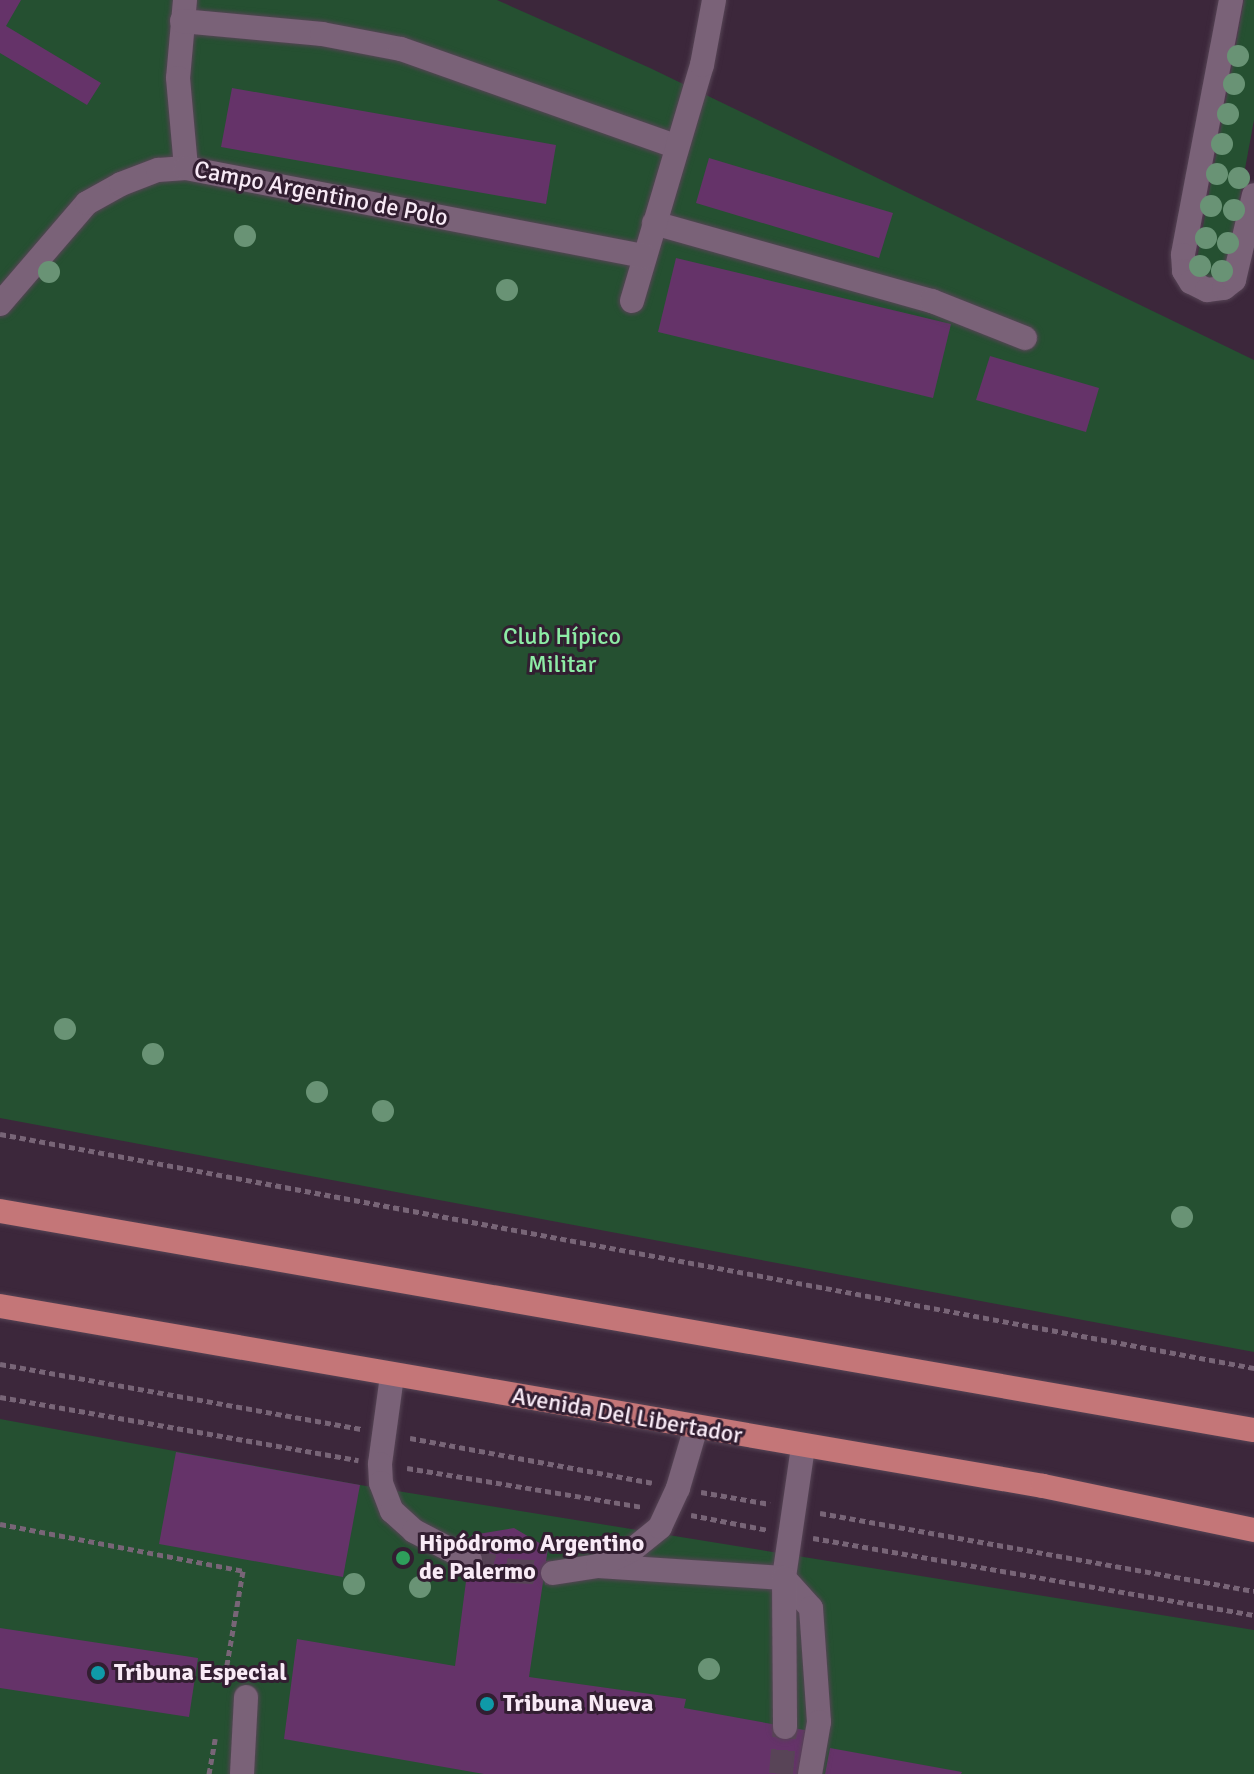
<!DOCTYPE html>
<html>
<head>
<meta charset="utf-8">
<style>
  body { margin:0 }
  #map { position:relative; width:1254px; height:1774px; overflow:hidden; background:#3c273b; font-family:Signika,sans-serif }
  div>[style] { position:absolute }
  [style*='--x'] { left:calc(var(--x)*1px); top:calc(var(--y)*1px); width:calc(var(--w)*1px); rotate:calc(var(--a)*1deg) }
  .green>* { inset:0; background:#255031 }
  .building>* { inset:0; background:#653369 }
  .minor-tunnel>* { height:24px; margin-top:-12px; transform-origin:0; background:repeating-linear-gradient(90deg,#584457 0 24px,transparent 0 36px) }
  .path>* { height:5px; margin-top:-2.5px; transform-origin:0; background:repeating-linear-gradient(90deg,#786577 0 6px,transparent 0 10px) }
  .roads { filter:drop-shadow(0 0 2px #564455) drop-shadow(0 0 2px #564455) }
  .minor>* { height:24px; margin:-12px; padding:0 12px; transform-origin:12px; border-radius:12px; background:#7a6278 }
  .major>* { height:24px; margin:-12px; padding:0 12px; transform-origin:12px; border-radius:12px; background:#c47678 }
  .trees>* { width:22px; height:22px; margin:-11px; border-radius:50%; background:#699375 }
  .dots>* { width:22px; height:22px; translate:-50% -50%; box-sizing:border-box; border:4px solid #321e31; border-radius:50% }
  span { translate:-50% -50%; white-space:nowrap; text-align:center; line-height:1.15; -webkit-text-stroke:6px #321e31; paint-order:stroke }
  .street-label { font-size:24px; color:#f8eaf6 }
  .park-label { font-size:24px; color:#8deca5 }
  .poi-label { font-size:24px; color:#f8eaf6; font-weight:700 }
  .left { translate:0 -50%; text-align:left }
</style>
</head>
<body>
<div id="map">
  <div class="green">
    <div style="clip-path:polygon(0 0,497px 0,650px 68px,1254px 360px,1254px 1352px,0 1118px)"></div>
    <div style="clip-path:polygon(1244px 0,1254px 0,1254px 120px,1225px 277px,1209px 279px,1195px 270px)"></div>
    <div style="clip-path:polygon(0 1419px,360px 1485px,1254px 1630px,1254px 1774px,0 1774px)"></div>
  </div>
  <div class="building">
    <div style="clip-path:polygon(0 0,21px 0,6px 26px,101px 83px,87px 105px,0 53px)"></div>
    <div style="clip-path:polygon(232px 88px,556px 145px,546px 204px,221px 147px)"></div>
    <div style="clip-path:polygon(709px 158px,893px 213px,879px 258px,696px 203px)"></div>
    <div style="clip-path:polygon(676px 258px,951px 324px,933px 398px,658px 332px)"></div>
    <div style="clip-path:polygon(990px 356px,1099px 388px,1086px 432px,976px 400px)"></div>
    <div style="clip-path:polygon(176px 1452px,360px 1485px,343px 1577px,159px 1544px)"></div>
    <div style="clip-path:polygon(514px 1528px,548px 1548px,529px 1677px,686px 1699px,684px 1708px,810px 1731px,804px 1774px,484px 1774px,284px 1739px,297px 1639px,455px 1666px,472px 1535px)"></div>
    <div style="clip-path:polygon(0 1628px,198px 1658px,189px 1717px,0 1688px)"></div>
    <div style="clip-path:polygon(830px 1748px,962px 1772px,961px 1774px,825px 1774px)"></div>
  </div>
  <div class="minor-tunnel">
    <div style="--x:470;--y:1560;--w:41;--a:15.4"></div>
    <div style="--x:510;--y:1571;--w:43;--a:2.7"></div>
    <div style="--x:781;--y:1774;--w:47;--a:-85.1"></div>
  </div>
  <div class="path">
    <div style="--x:0;--y:1134;--w:1276;--a:10.57"></div>
    <div style="--x:0;--y:1364;--w:367;--a:10.2"></div>
    <div style="--x:0;--y:1397;--w:364;--a:10"></div>
    <div style="--x:410;--y:1438;--w:246;--a:10.5"></div>
    <div style="--x:407;--y:1468;--w:238;--a:9.4"></div>
    <div style="--x:701;--y:1492;--w:70;--a:9.9"></div>
    <div style="--x:820;--y:1513;--w:441;--a:10.2"></div>
    <div style="--x:691;--y:1515;--w:78;--a:11"></div>
    <div style="--x:0;--y:1524;--w:248;--a:10.9"></div>
    <div style="--x:243;--y:1571;--w:113;--a:99.7"></div>
    <div style="--x:813;--y:1538;--w:448;--a:9.9"></div>
    <div style="--x:209;--y:1774;--w:36;--a:-80"></div>
  </div>
  <div class="roads">
    <div class="minor">
      <div style="--x:185;--y:0;--w:78;--a:95.1"></div>
      <div style="--x:178;--y:78;--w:90;--a:84.9"></div>
      <div style="--x:1231;--y:0;--w:259;--a:100.7"></div>
      <div style="--x:1183;--y:255;--w:16;--a:86"></div>
      <div style="--x:1184;--y:271;--w:13;--a:58"></div>
      <div style="--x:1191;--y:282;--w:18;--a:27"></div>
      <div style="--x:1207;--y:290;--w:17;--a:-7"></div>
      <div style="--x:1224;--y:288;--w:13;--a:-39"></div>
      <div style="--x:1234;--y:280;--w:87;--a:-76.8"></div>
      <div style="--x:182;--y:21;--w:141;--a:5.3"></div>
      <div style="--x:322;--y:34;--w:80;--a:10.8"></div>
      <div style="--x:401;--y:49;--w:291;--a:19.5"></div>
      <div style="--x:654;--y:223;--w:289;--a:15.7"></div>
      <div style="--x:932;--y:301;--w:100;--a:21.7"></div>
      <div style="--x:632;--y:301;--w:246;--a:-73.5"></div>
      <div style="--x:702;--y:65;--w:66;--a:-79.5"></div>
      <div style="--x:0;--y:304;--w:133;--a:-49.3"></div>
      <div style="--x:87;--y:203;--w:39;--a:-29"></div>
      <div style="--x:121;--y:184;--w:40;--a:-21"></div>
      <div style="--x:158;--y:170;--w:28;--a:-4"></div>
      <div style="--x:186;--y:168;--w:467;--a:10.9"></div>
      <div style="--x:392;--y:1376;--w:89;--a:97.8"></div>
      <div style="--x:380;--y:1464;--w:19;--a:87"></div>
      <div style="--x:381;--y:1483;--w:30;--a:69"></div>
      <div style="--x:392;--y:1511;--w:30;--a:42"></div>
      <div style="--x:414;--y:1531;--w:63;--a:27.4"></div>
      <div style="--x:803;--y:1447;--w:132;--a:98.3"></div>
      <div style="--x:784;--y:1578;--w:40;--a:48"></div>
      <div style="--x:811;--y:1608;--w:114;--a:86"></div>
      <div style="--x:819;--y:1722;--w:53;--a:99.8"></div>
      <div style="--x:598;--y:1566;--w:186;--a:3.7"></div>
      <div style="--x:784;--y:1578;--w:149;--a:89.6"></div>
      <div style="--x:553;--y:1573;--w:46;--a:-8.8"></div>
      <div style="--x:598;--y:1566;--w:38;--a:-25"></div>
      <div style="--x:632;--y:1550;--w:36;--a:-39"></div>
      <div style="--x:660;--y:1527;--w:43;--a:-65.2"></div>
      <div style="--x:678;--y:1488;--w:64;--a:-73.6"></div>
      <div style="--x:242;--y:1774;--w:77;--a:-87"></div>
    </div>
    <div class="major">
      <div style="--x:0;--y:1211;--w:1273;--a:9.91"></div>
      <div style="--x:0;--y:1306;--w:1058;--a:9.79"></div>
      <div style="--x:1043;--y:1486;--w:216;--a:11.8"></div>
    </div>
  </div>
  <div class="trees">
    <div style="left:1238px;top:56px"></div>
    <div style="left:1234px;top:84px"></div>
    <div style="left:1228px;top:114px"></div>
    <div style="left:1222px;top:144px"></div>
    <div style="left:1217px;top:174px"></div>
    <div style="left:1239px;top:178px"></div>
    <div style="left:1211px;top:206px"></div>
    <div style="left:1234px;top:210px"></div>
    <div style="left:245px;top:236px"></div>
    <div style="left:1206px;top:238px"></div>
    <div style="left:1228px;top:243px"></div>
    <div style="left:1200px;top:266px"></div>
    <div style="left:1222px;top:271px"></div>
    <div style="left:49px;top:272px"></div>
    <div style="left:507px;top:290px"></div>
    <div style="left:65px;top:1029px"></div>
    <div style="left:153px;top:1054px"></div>
    <div style="left:317px;top:1092px"></div>
    <div style="left:383px;top:1111px"></div>
    <div style="left:1182px;top:1217px"></div>
    <div style="left:354px;top:1584px"></div>
    <div style="left:420px;top:1587px"></div>
    <div style="left:709px;top:1669px"></div>
  </div>
  <div class="dots">
    <div style="left:403px;top:1558px;background:#2e9e5b"></div>
    <div style="left:98px;top:1673px;background:#0f9aa8"></div>
    <div style="left:487px;top:1704px;background:#0f9aa8"></div>
  </div>
  <div class="street-label">
    <span style="left:321px;top:194px;rotate:11deg">Campo Argentino de Polo</span>
    <span style="left:627px;top:1416px;rotate:10deg">Avenida Del Libertador</span>
  </div>
  <div class="park-label">
    <span style="left:562px;top:651px">Club Hípico<br>Militar</span>
  </div>
  <div class="poi-label">
    <span class="left" style="left:419px;top:1558px">Hipódromo Argentino<br>de Palermo</span>
    <span class="left" style="left:114px;top:1673px">Tribuna Especial</span>
    <span class="left" style="left:503px;top:1704px">Tribuna Nueva</span>
  </div>
</div>
</body>
</html>
